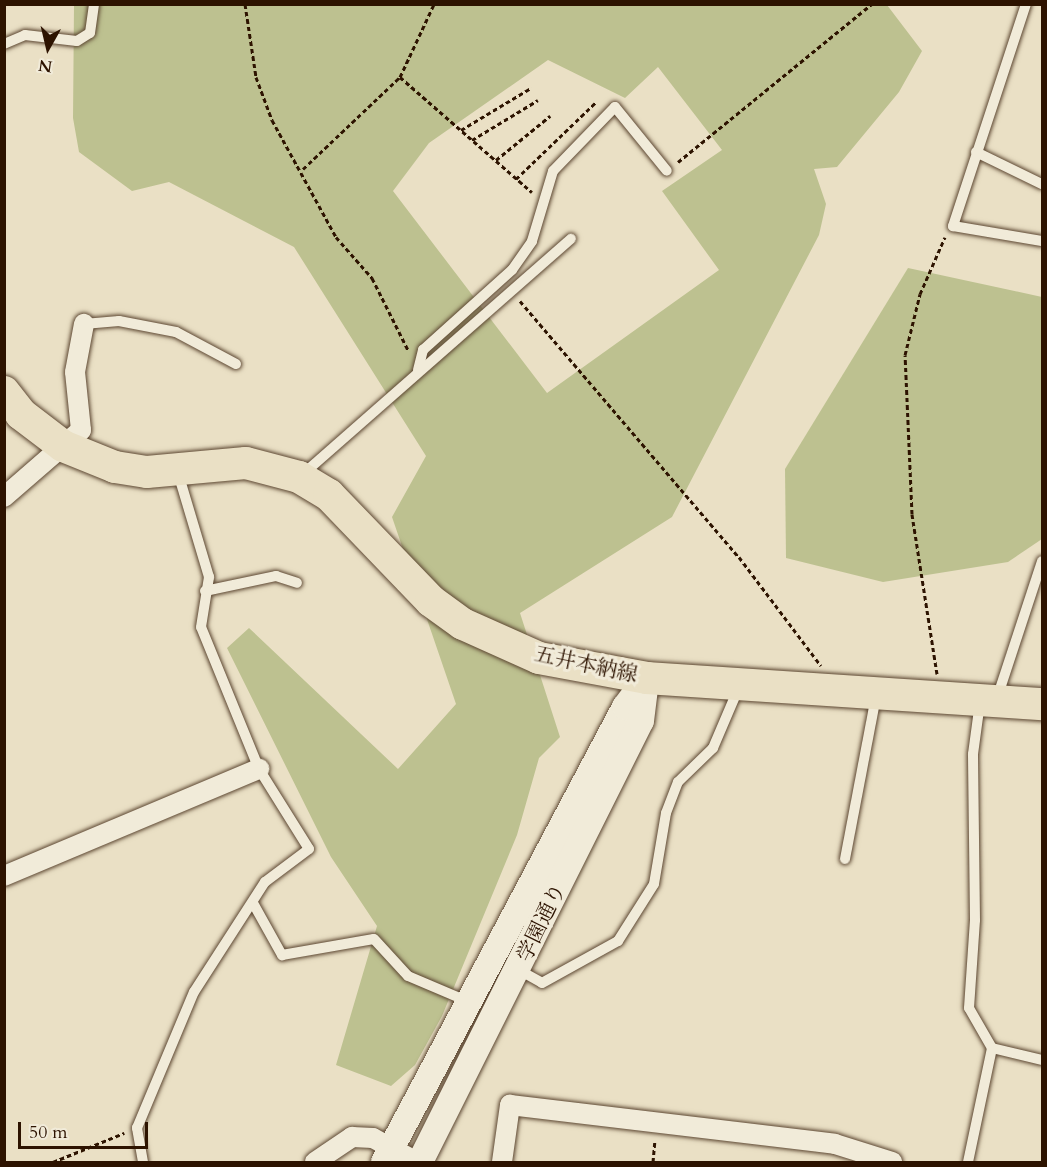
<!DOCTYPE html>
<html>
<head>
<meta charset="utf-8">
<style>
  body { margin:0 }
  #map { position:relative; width:1047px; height:1167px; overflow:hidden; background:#eae0c5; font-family:Cardo,"Noto Serif JP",serif }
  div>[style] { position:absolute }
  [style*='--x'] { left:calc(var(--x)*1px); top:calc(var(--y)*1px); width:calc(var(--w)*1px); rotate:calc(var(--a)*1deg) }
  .green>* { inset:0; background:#bdc190 }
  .path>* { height:3px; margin-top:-1.5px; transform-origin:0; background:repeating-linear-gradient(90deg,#2d1300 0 4.5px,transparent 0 7.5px) }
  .roads { filter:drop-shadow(0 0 2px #5c4631) drop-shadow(0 0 2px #5c4631) }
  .service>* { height:10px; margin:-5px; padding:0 5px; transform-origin:5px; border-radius:5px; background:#f1ebd9 }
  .minor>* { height:20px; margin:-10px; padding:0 10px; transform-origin:10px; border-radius:10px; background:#f1ebd9 }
  .tertiary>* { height:26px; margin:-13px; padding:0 13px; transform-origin:13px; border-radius:13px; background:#f1ebd9 }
  .primary>* { height:32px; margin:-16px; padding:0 16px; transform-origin:16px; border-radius:16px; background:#eae0c5 }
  span { translate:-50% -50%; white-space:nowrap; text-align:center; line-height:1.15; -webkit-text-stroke:6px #f1ebd9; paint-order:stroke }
  .street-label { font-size:21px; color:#2d1300 }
  .frame { position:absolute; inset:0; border:6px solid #2d1300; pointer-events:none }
  .north { position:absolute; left:18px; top:18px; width:60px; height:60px; -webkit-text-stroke:4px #f1ebd9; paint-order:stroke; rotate:188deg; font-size:16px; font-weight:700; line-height:24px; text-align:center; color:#2d1300 }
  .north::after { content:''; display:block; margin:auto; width:21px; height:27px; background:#2d1300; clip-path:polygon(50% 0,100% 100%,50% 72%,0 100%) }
  .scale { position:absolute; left:18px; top:1122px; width:130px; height:27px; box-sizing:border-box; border:3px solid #2d1300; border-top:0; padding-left:8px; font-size:18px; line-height:21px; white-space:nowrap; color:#2d1300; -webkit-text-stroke:4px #f1ebd9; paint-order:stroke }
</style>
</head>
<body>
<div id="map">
  <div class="green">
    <div style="clip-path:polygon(evenodd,74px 5px,887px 5px,922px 51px,899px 92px,837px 167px,814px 169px,826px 204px,819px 235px,672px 517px,520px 613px,560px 737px,539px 758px,517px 835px,442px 1016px,415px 1065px,391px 1086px,336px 1065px,377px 926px,331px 857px,227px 648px,249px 628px,398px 769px,456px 704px,392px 517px,426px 456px,294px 247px,169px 182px,132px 191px,79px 152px,73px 118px,74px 5px,548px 60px,625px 98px,658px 67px,722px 150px,662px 191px,719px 270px,547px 393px,393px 191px,429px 143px,548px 60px)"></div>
    <div style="clip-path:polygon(908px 268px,1042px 297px,1042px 539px,1008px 562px,883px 582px,786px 558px,785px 469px)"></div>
  </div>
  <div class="path">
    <div style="--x:245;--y:4;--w:74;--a:81.4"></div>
    <div style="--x:256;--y:77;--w:46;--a:69.6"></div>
    <div style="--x:272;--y:120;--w:133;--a:61.3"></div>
    <div style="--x:336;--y:237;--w:55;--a:48.7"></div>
    <div style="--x:372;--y:278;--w:80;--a:63.4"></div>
    <div style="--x:400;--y:77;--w:175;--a:41.1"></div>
    <div style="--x:461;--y:130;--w:82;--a:-31"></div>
    <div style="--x:472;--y:140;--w:77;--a:-31.2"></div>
    <div style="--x:496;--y:160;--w:70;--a:-39.2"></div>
    <div style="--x:678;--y:162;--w:250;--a:-39.2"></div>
    <div style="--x:303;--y:169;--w:134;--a:-43.5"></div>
    <div style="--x:400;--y:77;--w:81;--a:-65"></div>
    <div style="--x:516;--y:179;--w:110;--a:-43.9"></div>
    <div style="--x:520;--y:301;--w:337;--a:49.5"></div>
    <div style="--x:739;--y:557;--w:136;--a:53"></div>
    <div style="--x:937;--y:674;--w:162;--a:-98.9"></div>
    <div style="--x:912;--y:514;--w:159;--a:-92.5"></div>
    <div style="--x:905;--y:355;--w:63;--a:-76.2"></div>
    <div style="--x:920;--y:294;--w:62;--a:-66.3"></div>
    <div style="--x:53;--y:1162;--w:77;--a:-22.2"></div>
    <div style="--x:653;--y:1162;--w:21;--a:-85"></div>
  </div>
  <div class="roads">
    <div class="service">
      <div style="--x:1026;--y:4;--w:234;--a:108.2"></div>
      <div style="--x:953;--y:226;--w:90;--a:9.6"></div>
      <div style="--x:4;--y:44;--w:23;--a:-23"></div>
      <div style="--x:25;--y:35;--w:52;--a:6.6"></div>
      <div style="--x:77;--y:41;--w:15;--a:-32"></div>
      <div style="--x:90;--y:33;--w:29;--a:-82"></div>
      <div style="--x:976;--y:152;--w:73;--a:25.9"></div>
      <div style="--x:84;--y:324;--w:35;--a:-5"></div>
      <div style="--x:119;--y:321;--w:58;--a:10.9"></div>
      <div style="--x:176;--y:332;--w:68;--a:28.1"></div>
      <div style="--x:418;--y:370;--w:21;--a:-76"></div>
      <div style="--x:423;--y:350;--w:120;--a:-42"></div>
      <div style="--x:512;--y:270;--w:35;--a:-55"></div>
      <div style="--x:532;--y:241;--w:73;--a:-73.3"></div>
      <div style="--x:553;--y:171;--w:89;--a:-45.9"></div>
      <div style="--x:615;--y:107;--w:82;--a:50.9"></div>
      <div style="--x:302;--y:475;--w:358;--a:-41.3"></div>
      <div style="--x:205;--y:591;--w:73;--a:-11.9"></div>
      <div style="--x:276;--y:576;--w:22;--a:18"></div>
      <div style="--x:997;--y:698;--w:144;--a:-71.8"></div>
      <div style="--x:845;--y:859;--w:165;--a:-79.2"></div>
      <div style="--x:253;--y:903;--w:60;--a:60.9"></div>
      <div style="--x:282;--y:955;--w:93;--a:-9.9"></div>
      <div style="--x:374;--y:939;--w:50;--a:47.4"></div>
      <div style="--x:408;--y:976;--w:64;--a:23"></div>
      <div style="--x:519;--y:970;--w:26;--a:29"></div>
      <div style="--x:542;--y:983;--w:87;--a:-28.9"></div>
      <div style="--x:618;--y:941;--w:67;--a:-57.7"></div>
      <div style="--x:654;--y:884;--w:72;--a:-80.4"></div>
      <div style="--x:666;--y:813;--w:33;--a:-69"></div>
      <div style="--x:678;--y:782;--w:49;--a:-44.2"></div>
      <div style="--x:713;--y:748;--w:66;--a:-66.9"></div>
      <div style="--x:992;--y:1048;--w:51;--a:13.5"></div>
      <div style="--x:143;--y:1162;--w:35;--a:-100"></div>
      <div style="--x:137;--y:1128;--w:147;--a:-67.3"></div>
      <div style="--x:194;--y:992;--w:131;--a:-57.2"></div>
      <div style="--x:265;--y:882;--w:55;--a:-36.9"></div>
      <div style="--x:309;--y:849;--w:94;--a:-122"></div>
      <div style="--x:259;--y:769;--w:153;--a:-112.2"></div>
      <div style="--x:201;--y:627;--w:51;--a:-80.9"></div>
      <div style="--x:209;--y:577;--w:109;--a:-106.6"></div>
      <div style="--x:968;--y:1162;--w:116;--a:-78.1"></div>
      <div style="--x:992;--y:1048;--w:46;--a:-119.9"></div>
      <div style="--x:969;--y:1008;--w:88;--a:-86.1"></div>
      <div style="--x:975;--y:920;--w:166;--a:-90.7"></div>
      <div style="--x:973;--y:754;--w:52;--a:-82.3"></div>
    </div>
    <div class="minor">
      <div style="--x:4;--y:497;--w:102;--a:-41"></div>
      <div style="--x:81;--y:430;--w:58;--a:-95.9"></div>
      <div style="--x:75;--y:372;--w:49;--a:-79.4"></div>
      <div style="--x:4;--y:876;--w:277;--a:-22.8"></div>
      <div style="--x:315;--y:1162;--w:45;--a:-34"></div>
      <div style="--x:352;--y:1137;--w:21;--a:3"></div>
      <div style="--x:373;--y:1138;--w:50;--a:28.6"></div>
      <div style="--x:502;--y:1162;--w:58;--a:-82"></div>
      <div style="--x:510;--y:1105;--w:327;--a:6.8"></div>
      <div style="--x:835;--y:1144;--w:60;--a:17.5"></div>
    </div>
    <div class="tertiary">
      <div style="--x:384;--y:1162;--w:515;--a:-62.09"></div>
      <div style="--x:625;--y:707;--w:36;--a:-53"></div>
      <div style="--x:420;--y:1162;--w:493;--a:-63.4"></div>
      <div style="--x:641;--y:721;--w:39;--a:-83"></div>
    </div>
    <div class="primary">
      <div style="--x:4;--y:392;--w:28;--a:52"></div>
      <div style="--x:21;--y:414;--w:53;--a:37.3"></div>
      <div style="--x:63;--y:446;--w:56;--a:22"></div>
      <div style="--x:115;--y:467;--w:32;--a:9"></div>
      <div style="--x:147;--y:472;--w:99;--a:-5.2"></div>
      <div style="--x:246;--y:463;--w:55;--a:14.8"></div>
      <div style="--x:299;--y:477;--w:35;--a:31"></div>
      <div style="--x:329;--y:495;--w:147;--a:46.1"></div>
      <div style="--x:431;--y:601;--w:39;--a:36"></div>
      <div style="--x:463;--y:624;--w:83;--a:24.1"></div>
      <div style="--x:539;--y:658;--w:110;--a:10.5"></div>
      <div style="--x:647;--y:678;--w:396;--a:3.8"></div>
    </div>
  </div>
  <div class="street-label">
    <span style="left:586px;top:665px;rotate:12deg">五井本納線</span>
    <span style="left:542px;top:923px;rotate:-64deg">学園通り</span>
  </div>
  <div class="frame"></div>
  <div class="north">N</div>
  <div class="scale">50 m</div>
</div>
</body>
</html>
